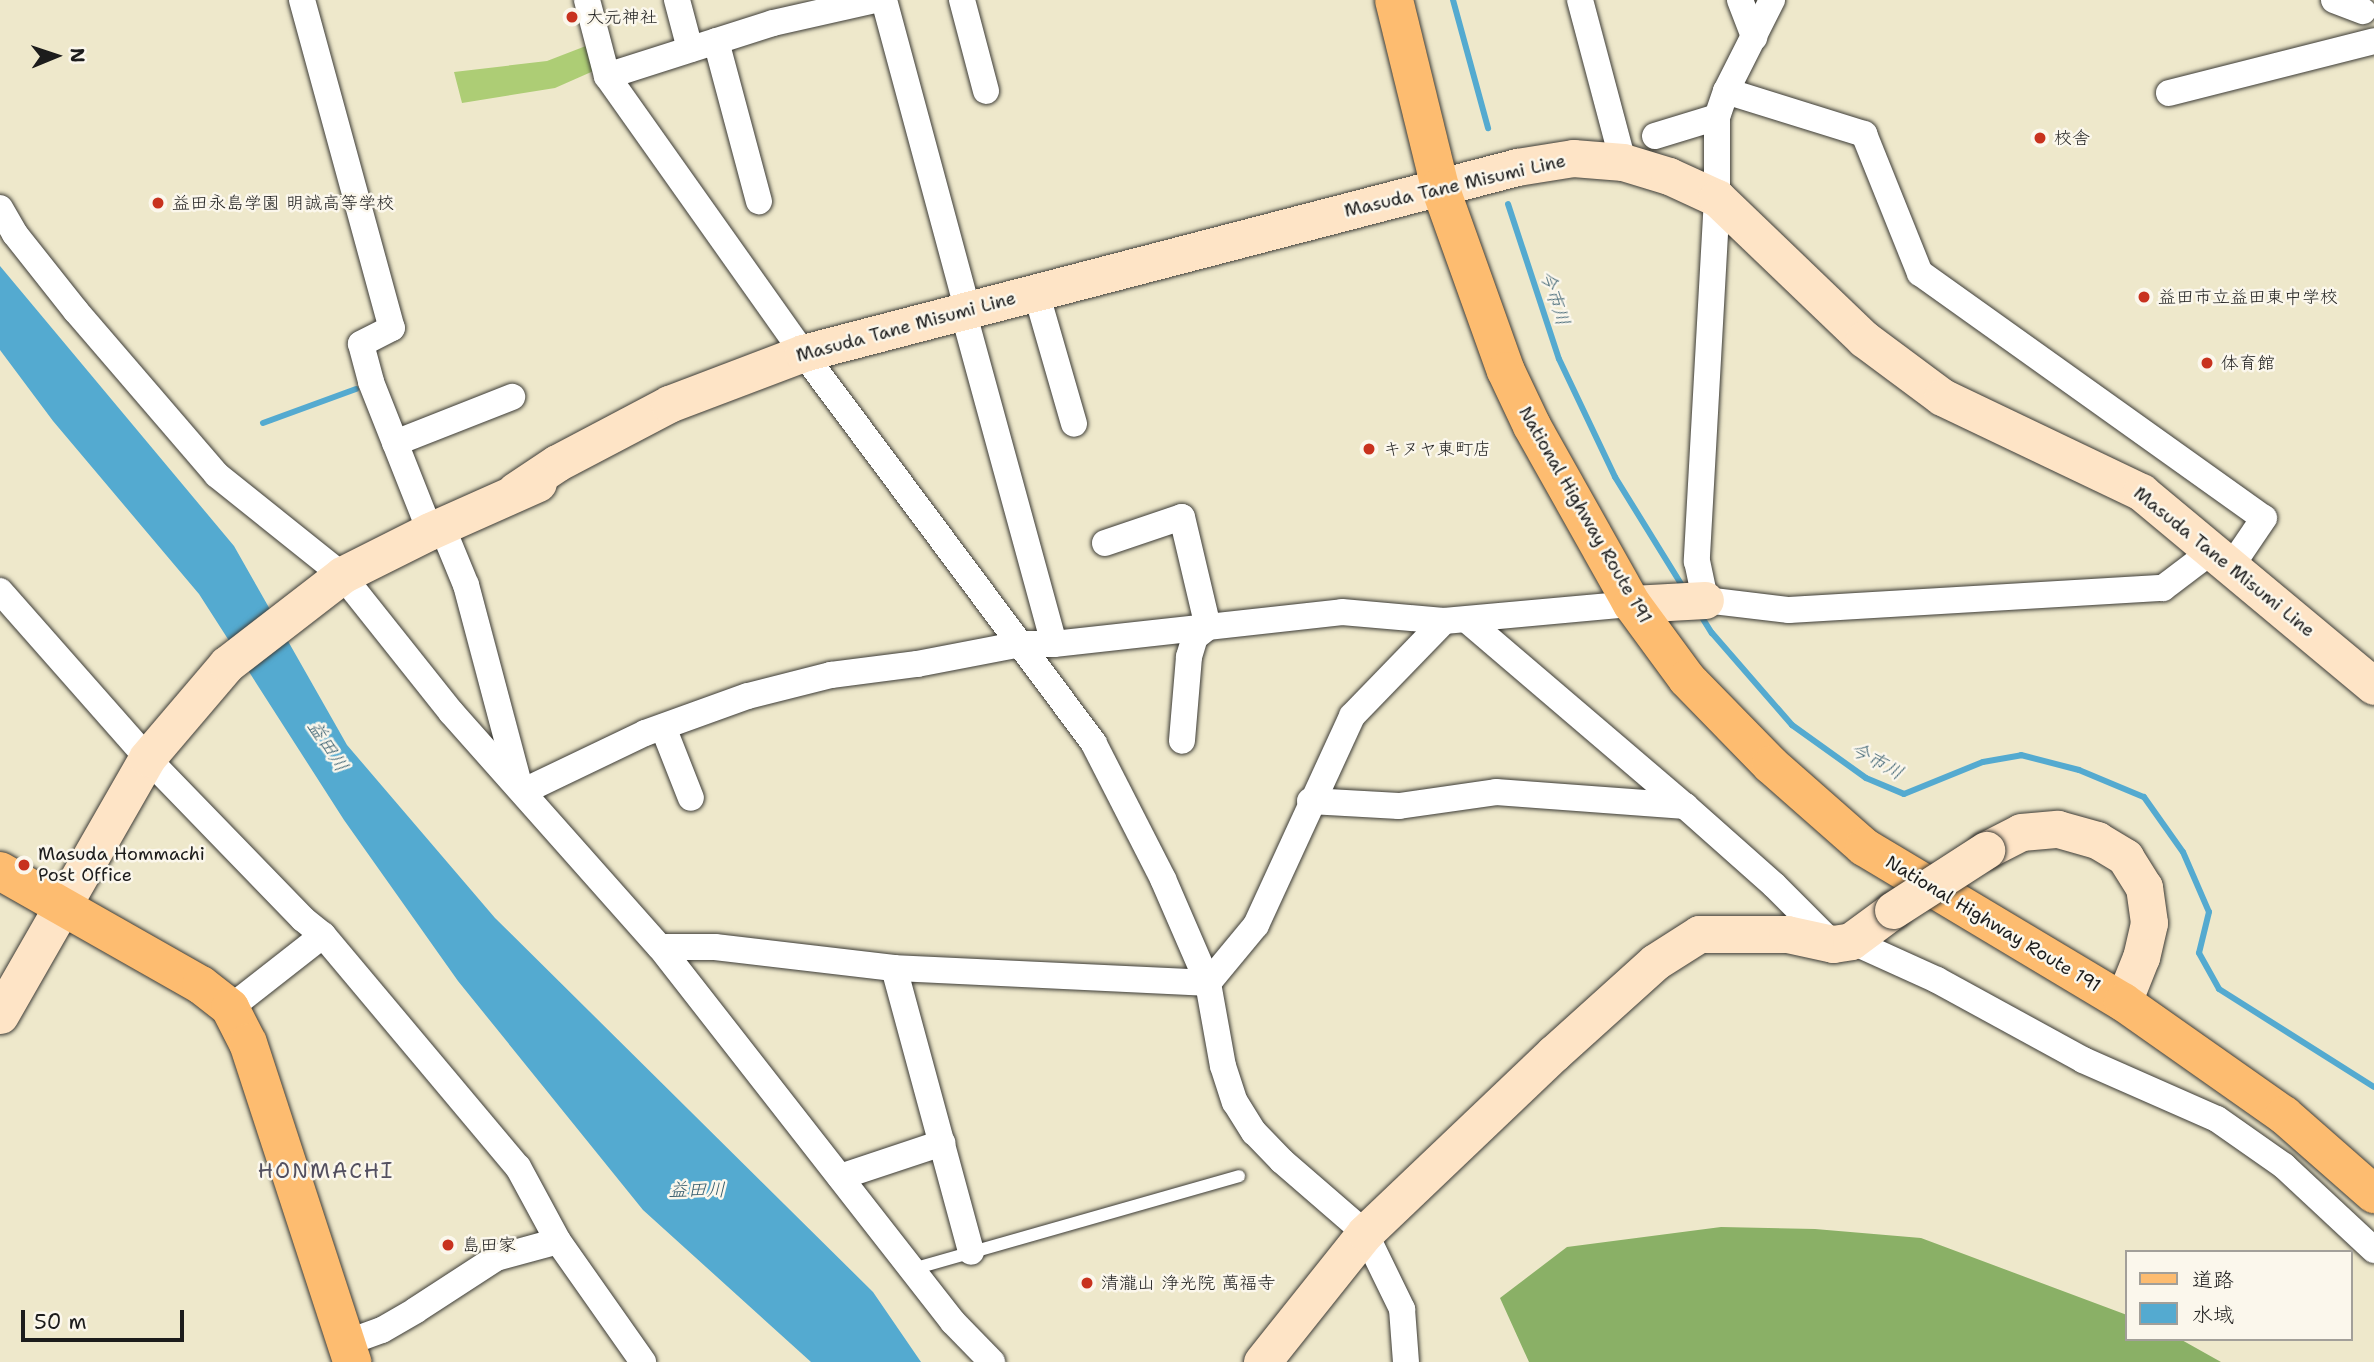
<!DOCTYPE html>
<html>
<head>
<meta charset="utf-8">
<style>
  body { margin:0 }
  #map { position:relative; width:2374px; height:1362px; overflow:hidden; background:#eee8cb; font-family:"Shantell Sans","Klee One",sans-serif }
  div>[style] { position:absolute }
  [style*='--x'] { left:calc(var(--x)*1px); top:calc(var(--y)*1px); width:calc(var(--w)*1px); rotate:calc(var(--a)*1deg) }
  .green>* { inset:0; background:#adcd75 }
  .forest>* { inset:0; background:#8ab066 }
  .water>* { inset:0; background:#54aad0 }
  .stream>* { height:6px; margin:-3px; padding:0 3px; transform-origin:3px; border-radius:3px; background:#54aad0 }
  .roads { filter:drop-shadow(0 0 2px #3c3b36) drop-shadow(0 0 2px #3c3b36) }
  .lane>* { height:12px; margin:-6px; padding:0 6px; transform-origin:6px; border-radius:6px; background:#fff }
  .street>* { height:26px; margin:-13px; padding:0 13px; transform-origin:13px; border-radius:13px; background:#fff }
  .secondary>* { height:37px; margin:-18.5px; padding:0 18.5px; transform-origin:18.5px; border-radius:18.5px; background:#fee4c6 }
  .primary>* { height:38px; margin:-19px; padding:0 19px; transform-origin:19px; border-radius:19px; background:#fdbc70 }
  .highway>* { height:38px; margin:-19px; padding:0 19px; transform-origin:19px; border-radius:19px; background:#fdbc70 }
  .bridges { filter:drop-shadow(0 0 2px #3c3b36) drop-shadow(0 0 2px #3c3b36) }
  .secondary-bridge>* { height:37px; margin:-18.5px; padding:0 18.5px; transform-origin:18.5px; border-radius:18.5px; background:#fee4c6 }
  .dots>* { width:19px; height:19px; translate:-50% -50%; box-sizing:border-box; border:4px solid #fbf7ec; border-radius:50% }
  span { translate:-50% -50%; white-space:nowrap; text-align:center; line-height:1.15; -webkit-text-stroke:5px #fbf7ec; paint-order:stroke }
  .poi-label { font-size:18px; color:#1c1c1c }
  .left { translate:0 -50%; text-align:left }
  .street-label { font-size:18px; color:#1c1c1c }
  .water-label { font-size:19px; color:#355c6d; font-style:italic }
  .quarter-label { font-size:21px; color:#535060; letter-spacing:2px }
  .legend { position:absolute; left:2125px; top:1250px; width:228px; height:91px; box-sizing:border-box; background:#fbf7ec; border:2px solid #a29f99; margin:0; padding:9px 12px; list-style:none; font-size:21px; color:#1c1c1c }
  .legend li { display:flex; align-items:center; gap:14px; height:35px }
  .legend b { width:35px; border:2px solid #a29f99 }
  .north { position:absolute; left:21px; top:21px; width:70px; height:70px; -webkit-text-stroke:5px #fbf7ec; paint-order:stroke; rotate:88deg; font-size:19px; font-weight:700; line-height:28px; text-align:center; color:#1c1c1c }
  .north::after { content:''; display:block; margin:auto; width:24px; height:32px; background:#1c1c1c; clip-path:polygon(50% 0,100% 100%,50% 72%,0 100%) }
  .scale { position:absolute; left:21px; top:1310px; width:163px; height:32px; box-sizing:border-box; border:4px solid #1c1c1c; border-top:0; padding-left:9px; font-size:21px; line-height:24px; white-space:nowrap; color:#1c1c1c; -webkit-text-stroke:5px #fbf7ec; paint-order:stroke }
</style>
</head>
<body>
<div id="map">
  <div class="green">
    <div style="clip-path:polygon(591px 44px,598px 69px,555px 88px,462px 103px,454px 72px,547px 61px)"></div>
  </div>
  <div class="forest">
    <div style="clip-path:polygon(1721px 1227px,1815px 1229px,1921px 1238px,2127px 1315px,2127px 1339px,2180px 1339px,2221px 1362px,1529px 1362px,1500px 1298px,1567px 1247px)"></div>
  </div>
  <div class="water">
    <div style="clip-path:polygon(0 266px,234px 546px,347px 745px,495px 918px,873px 1292px,921px 1362px,811px 1362px,643px 1210px,458px 981px,344px 820px,199px 594px,53px 421px,0 350px)"></div>
  </div>
  <div class="stream">
    <div style="--x:1453;--y:0;--w:133;--a:74.7"></div>
    <div style="--x:1508;--y:204;--w:163;--a:71.8"></div>
    <div style="--x:1559;--y:359;--w:131;--a:64.6"></div>
    <div style="--x:1615;--y:477;--w:129;--a:58.3"></div>
    <div style="--x:263;--y:423;--w:99;--a:-20.1"></div>
    <div style="--x:1698;--y:611;--w:26;--a:58"></div>
    <div style="--x:1712;--y:633;--w:122;--a:49"></div>
    <div style="--x:1792;--y:725;--w:91;--a:35.6"></div>
    <div style="--x:1866;--y:778;--w:41;--a:22.8"></div>
    <div style="--x:1904;--y:794;--w:85;--a:-22.1"></div>
    <div style="--x:1983;--y:762;--w:39;--a:-10"></div>
    <div style="--x:2021;--y:755;--w:60;--a:14.5"></div>
    <div style="--x:2079;--y:770;--w:70;--a:22.6"></div>
    <div style="--x:2144;--y:797;--w:67;--a:54.7"></div>
    <div style="--x:2183;--y:852;--w:65;--a:66.6"></div>
    <div style="--x:2209;--y:912;--w:42;--a:103.7"></div>
    <div style="--x:2199;--y:953;--w:41;--a:60.9"></div>
    <div style="--x:2219;--y:989;--w:183;--a:32.3"></div>
  </div>
  <div class="roads">
    <div class="lane">
      <div style="--x:913;--y:1269;--w:339;--a:-15.9"></div>
    </div>
    <div class="street">
      <div style="--x:302;--y:0;--w:340;--a:74.7"></div>
      <div style="--x:392;--y:328;--w:35;--a:153"></div>
      <div style="--x:361;--y:344;--w:39;--a:75"></div>
      <div style="--x:371;--y:382;--w:160;--a:68.4"></div>
      <div style="--x:430;--y:531;--w:19;--a:25"></div>
      <div style="--x:447;--y:539;--w:50;--a:67.6"></div>
      <div style="--x:466;--y:585;--w:206;--a:75.1"></div>
      <div style="--x:587;--y:0;--w:79;--a:75.3"></div>
      <div style="--x:607;--y:76;--w:339;--a:54.7"></div>
      <div style="--x:803;--y:353;--w:487;--a:53.3"></div>
      <div style="--x:1094;--y:744;--w:152;--a:62.9"></div>
      <div style="--x:1163;--y:879;--w:113;--a:66.6"></div>
      <div style="--x:1208;--y:983;--w:84;--a:79.8"></div>
      <div style="--x:1223;--y:1066;--w:38;--a:72"></div>
      <div style="--x:1235;--y:1102;--w:36;--a:58"></div>
      <div style="--x:1254;--y:1132;--w:40;--a:46"></div>
      <div style="--x:1282;--y:1161;--w:110;--a:40.9"></div>
      <div style="--x:1365;--y:1233;--w:85;--a:64"></div>
      <div style="--x:1402;--y:1309;--w:53;--a:85.7"></div>
      <div style="--x:677;--y:0;--w:51;--a:75.1"></div>
      <div style="--x:884;--y:0;--w:312;--a:74.9"></div>
      <div style="--x:965;--y:301;--w:10;--a:101"></div>
      <div style="--x:963;--y:311;--w:345;--a:74.7"></div>
      <div style="--x:962;--y:0;--w:94;--a:75.2"></div>
      <div style="--x:1580;--y:0;--w:168;--a:75.1"></div>
      <div style="--x:1740;--y:0;--w:40;--a:69"></div>
      <div style="--x:1772;--y:0;--w:102;--a:116.8"></div>
      <div style="--x:1726;--y:91;--w:28;--a:109"></div>
      <div style="--x:1717;--y:117;--w:81;--a:90"></div>
      <div style="--x:1717;--y:198;--w:364;--a:93.2"></div>
      <div style="--x:1697;--y:561;--w:40;--a:78"></div>
      <div style="--x:1705;--y:600;--w:85;--a:6.8"></div>
      <div style="--x:1789;--y:610;--w:375;--a:-3.4"></div>
      <div style="--x:2163;--y:588;--w:63;--a:-37.2"></div>
      <div style="--x:2334;--y:0;--w:31;--a:21"></div>
      <div style="--x:716;--y:41;--w:166;--a:75"></div>
      <div style="--x:607;--y:76;--w:174;--a:-17.7"></div>
      <div style="--x:773;--y:23;--w:105;--a:-12.7"></div>
      <div style="--x:1726;--y:91;--w:145;--a:17.3"></div>
      <div style="--x:1864;--y:134;--w:150;--a:68.1"></div>
      <div style="--x:1920;--y:273;--w:422;--a:35.5"></div>
      <div style="--x:2264;--y:518;--w:57;--a:124.2"></div>
      <div style="--x:2169;--y:93;--w:211;--a:-14.2"></div>
      <div style="--x:1655;--y:136;--w:65;--a:-17"></div>
      <div style="--x:0;--y:208;--w:30;--a:60"></div>
      <div style="--x:15;--y:234;--w:98;--a:51.6"></div>
      <div style="--x:76;--y:311;--w:216;--a:49.3"></div>
      <div style="--x:217;--y:475;--w:160;--a:38.7"></div>
      <div style="--x:342;--y:575;--w:175;--a:51.5"></div>
      <div style="--x:451;--y:712;--w:314;--a:48.4"></div>
      <div style="--x:660;--y:947;--w:476;--a:52"></div>
      <div style="--x:953;--y:1322;--w:56;--a:45.7"></div>
      <div style="--x:1036;--y:292;--w:137;--a:73.9"></div>
      <div style="--x:395;--y:443;--w:126;--a:-21.5"></div>
      <div style="--x:1105;--y:543;--w:81;--a:-18.7"></div>
      <div style="--x:1182;--y:517;--w:113;--a:76.7"></div>
      <div style="--x:1208;--y:627;--w:16;--a:142"></div>
      <div style="--x:1195;--y:637;--w:21;--a:107"></div>
      <div style="--x:1189;--y:657;--w:84;--a:94.8"></div>
      <div style="--x:0;--y:591;--w:222;--a:48.6"></div>
      <div style="--x:147;--y:758;--w:224;--a:45.9"></div>
      <div style="--x:303;--y:919;--w:26;--a:39"></div>
      <div style="--x:323;--y:935;--w:303;--a:50"></div>
      <div style="--x:518;--y:1167;--w:84;--a:61.6"></div>
      <div style="--x:558;--y:1241;--w:148;--a:54.9"></div>
      <div style="--x:1467;--y:620;--w:287;--a:40.5"></div>
      <div style="--x:663;--y:727;--w:76;--a:68.5"></div>
      <div style="--x:524;--y:791;--w:134;--a:-25.6"></div>
      <div style="--x:645;--y:733;--w:109;--a:-19.8"></div>
      <div style="--x:748;--y:696;--w:86;--a:-14.2"></div>
      <div style="--x:831;--y:675;--w:87;--a:-7.3"></div>
      <div style="--x:917;--y:664;--w:106;--a:-10.9"></div>
      <div style="--x:1021;--y:644;--w:33;--a:0"></div>
      <div style="--x:1054;--y:644;--w:290;--a:-6.3"></div>
      <div style="--x:1342;--y:612;--w:102;--a:5"></div>
      <div style="--x:1444;--y:621;--w:189;--a:-5.2"></div>
      <div style="--x:1310;--y:801;--w:89;--a:3.2"></div>
      <div style="--x:1399;--y:806;--w:98;--a:-8.2"></div>
      <div style="--x:1496;--y:792;--w:190;--a:4.2"></div>
      <div style="--x:1685;--y:806;--w:119;--a:41.6"></div>
      <div style="--x:1774;--y:885;--w:83;--a:45"></div>
      <div style="--x:1851;--y:941;--w:94;--a:24.4"></div>
      <div style="--x:1937;--y:980;--w:166;--a:28.7"></div>
      <div style="--x:2083;--y:1060;--w:146;--a:23.8"></div>
      <div style="--x:2217;--y:1119;--w:82;--a:35"></div>
      <div style="--x:2284;--y:1166;--w:123;--a:43"></div>
      <div style="--x:660;--y:947;--w:55;--a:0"></div>
      <div style="--x:715;--y:947;--w:180;--a:6.7"></div>
      <div style="--x:894;--y:968;--w:314;--a:2.7"></div>
      <div style="--x:894;--y:968;--w:294;--a:74.8"></div>
      <div style="--x:1208;--y:983;--w:75;--a:-50.4"></div>
      <div style="--x:1256;--y:925;--w:230;--a:-65.3"></div>
      <div style="--x:1352;--y:716;--w:132;--a:-45.9"></div>
      <div style="--x:230;--y:1008;--w:118;--a:-38.1"></div>
      <div style="--x:840;--y:1177;--w:108;--a:-18.4"></div>
      <div style="--x:346;--y:1343;--w:38;--a:-20"></div>
      <div style="--x:382;--y:1330;--w:39;--a:-30"></div>
      <div style="--x:416;--y:1310;--w:95;--a:-33"></div>
      <div style="--x:496;--y:1258;--w:64;--a:-15.3"></div>
    </div>
    <div class="secondary">
      <div style="--x:515;--y:491;--w:50;--a:-33.7"></div>
      <div style="--x:557;--y:463;--w:127;--a:-27.8"></div>
      <div style="--x:669;--y:404;--w:143;--a:-20.8"></div>
      <div style="--x:803;--y:353;--w:738;--a:-14.6"></div>
      <div style="--x:1517;--y:167;--w:57;--a:-9.1"></div>
      <div style="--x:1573;--y:158;--w:50;--a:4.6"></div>
      <div style="--x:1623;--y:162;--w:48;--a:16.9"></div>
      <div style="--x:1669;--y:176;--w:53;--a:24.6"></div>
      <div style="--x:1717;--y:198;--w:204;--a:43.8"></div>
      <div style="--x:1864;--y:339;--w:97;--a:36.6"></div>
      <div style="--x:1942;--y:397;--w:221;--a:25.5"></div>
      <div style="--x:2141;--y:492;--w:303;--a:39.8"></div>
      <div style="--x:1632;--y:604;--w:73;--a:-3.1"></div>
      <div style="--x:1986;--y:850;--w:39;--a:-27"></div>
      <div style="--x:2021;--y:832;--w:37;--a:-5"></div>
      <div style="--x:2058;--y:829;--w:41;--a:15.8"></div>
      <div style="--x:2097;--y:840;--w:33;--a:31"></div>
      <div style="--x:2125;--y:857;--w:36;--a:58"></div>
      <div style="--x:2144;--y:887;--w:36;--a:82"></div>
      <div style="--x:2149;--y:923;--w:35;--a:103"></div>
      <div style="--x:2141;--y:957;--w:48;--a:111.8"></div>
      <div style="--x:0;--y:1015;--w:296;--a:-60.2"></div>
      <div style="--x:147;--y:758;--w:123;--a:-49.6"></div>
      <div style="--x:227;--y:664;--w:145;--a:-37.7"></div>
      <div style="--x:342;--y:575;--w:98;--a:-26.6"></div>
      <div style="--x:430;--y:531;--w:118;--a:-24"></div>
      <div style="--x:1262;--y:1362;--w:165;--a:-51.4"></div>
      <div style="--x:1365;--y:1233;--w:260;--a:-43.6"></div>
      <div style="--x:1553;--y:1054;--w:137;--a:-42"></div>
      <div style="--x:1655;--y:962;--w:52;--a:-32.5"></div>
      <div style="--x:1699;--y:934;--w:88;--a:0"></div>
      <div style="--x:1787;--y:934;--w:47;--a:12.3"></div>
      <div style="--x:1833;--y:944;--w:18;--a:-9"></div>
      <div style="--x:1851;--y:941;--w:52;--a:-36.4"></div>
    </div>
    <div class="primary">
      <div style="--x:0;--y:871;--w:231;--a:29.6"></div>
      <div style="--x:201;--y:985;--w:37;--a:38"></div>
      <div style="--x:230;--y:1008;--w:39;--a:63"></div>
      <div style="--x:248;--y:1043;--w:336;--a:71.9"></div>
    </div>
    <div class="highway">
      <div style="--x:1394;--y:0;--w:193;--a:76.2"></div>
      <div style="--x:1440;--y:187;--w:195;--a:70.3"></div>
      <div style="--x:1506;--y:371;--w:61;--a:64.7"></div>
      <div style="--x:1532;--y:426;--w:204;--a:60.7"></div>
      <div style="--x:1632;--y:604;--w:93;--a:53.7"></div>
      <div style="--x:1687;--y:679;--w:120;--a:45.7"></div>
      <div style="--x:1771;--y:765;--w:124;--a:41.4"></div>
      <div style="--x:1864;--y:847;--w:302;--a:30.9"></div>
      <div style="--x:2123;--y:1002;--w:197;--a:35.1"></div>
      <div style="--x:2284;--y:1115;--w:120;--a:41.3"></div>
    </div>
  </div>
  <div class="bridges">
    <div class="secondary-bridge">
      <div style="--x:1893;--y:910;--w:111;--a:-32.8"></div>
    </div>
  </div>
  <div class="dots">
    <div style="left:572px;top:17px;background:#c8321e"></div>
    <div style="left:2040px;top:138px;background:#c8321e"></div>
    <div style="left:158px;top:203px;background:#c8321e"></div>
    <div style="left:2144px;top:297px;background:#c8321e"></div>
    <div style="left:2207px;top:363px;background:#c8321e"></div>
    <div style="left:1369px;top:449px;background:#c8321e"></div>
    <div style="left:24px;top:865px;background:#c8321e"></div>
    <div style="left:448px;top:1245px;background:#c8321e"></div>
    <div style="left:1087px;top:1283px;background:#c8321e"></div>
  </div>
  <div class="poi-label">
    <span class="left" style="left:586px;top:17px">大元神社</span>
    <span class="left" style="left:2054px;top:138px">校舎</span>
    <span class="left" style="left:172px;top:203px">益田永島学園 明誠高等学校</span>
    <span class="left" style="left:2158px;top:297px">益田市立益田東中学校</span>
    <span class="left" style="left:2221px;top:363px">体育館</span>
    <span class="left" style="left:1383px;top:449px">キヌヤ東町店</span>
    <span class="left" style="left:38px;top:865px">Masuda Hommachi<br>Post Office</span>
    <span class="left" style="left:462px;top:1245px">島田家</span>
    <span class="left" style="left:1101px;top:1283px">清瀧山 浄光院 萬福寺</span>
  </div>
  <div class="street-label">
    <span style="left:1455px;top:186px;rotate:-13deg">Masuda Tane Misumi Line</span>
    <span style="left:906px;top:327px;rotate:-15deg">Masuda Tane Misumi Line</span>
    <span style="left:1585px;top:515px;rotate:60deg">National Highway Route 191</span>
    <span style="left:2224px;top:562px;rotate:39deg">Masuda Tane Misumi Line</span>
    <span style="left:1993px;top:924px;rotate:31deg">National Highway Route 191</span>
  </div>
  <div class="water-label">
    <span style="left:1555px;top:298px;rotate:72deg">今市川</span>
    <span style="left:328px;top:746px;rotate:57deg">益田川</span>
    <span style="left:1877px;top:761px;rotate:29deg">今市川</span>
    <span style="left:697px;top:1190px">益田川</span>
  </div>
  <div class="quarter-label">
    <span style="left:326px;top:1171px">HONMACHI</span>
  </div>
  <ul class="legend">
  <li><b style="height:9px;background:#fdbc70"></b>道路</li>
  <li><b style="height:19px;background:#54aad0"></b>水域</li>
  </ul>
  <div class="north">N</div>
  <div class="scale">50 m</div>
</div>
</body>
</html>
